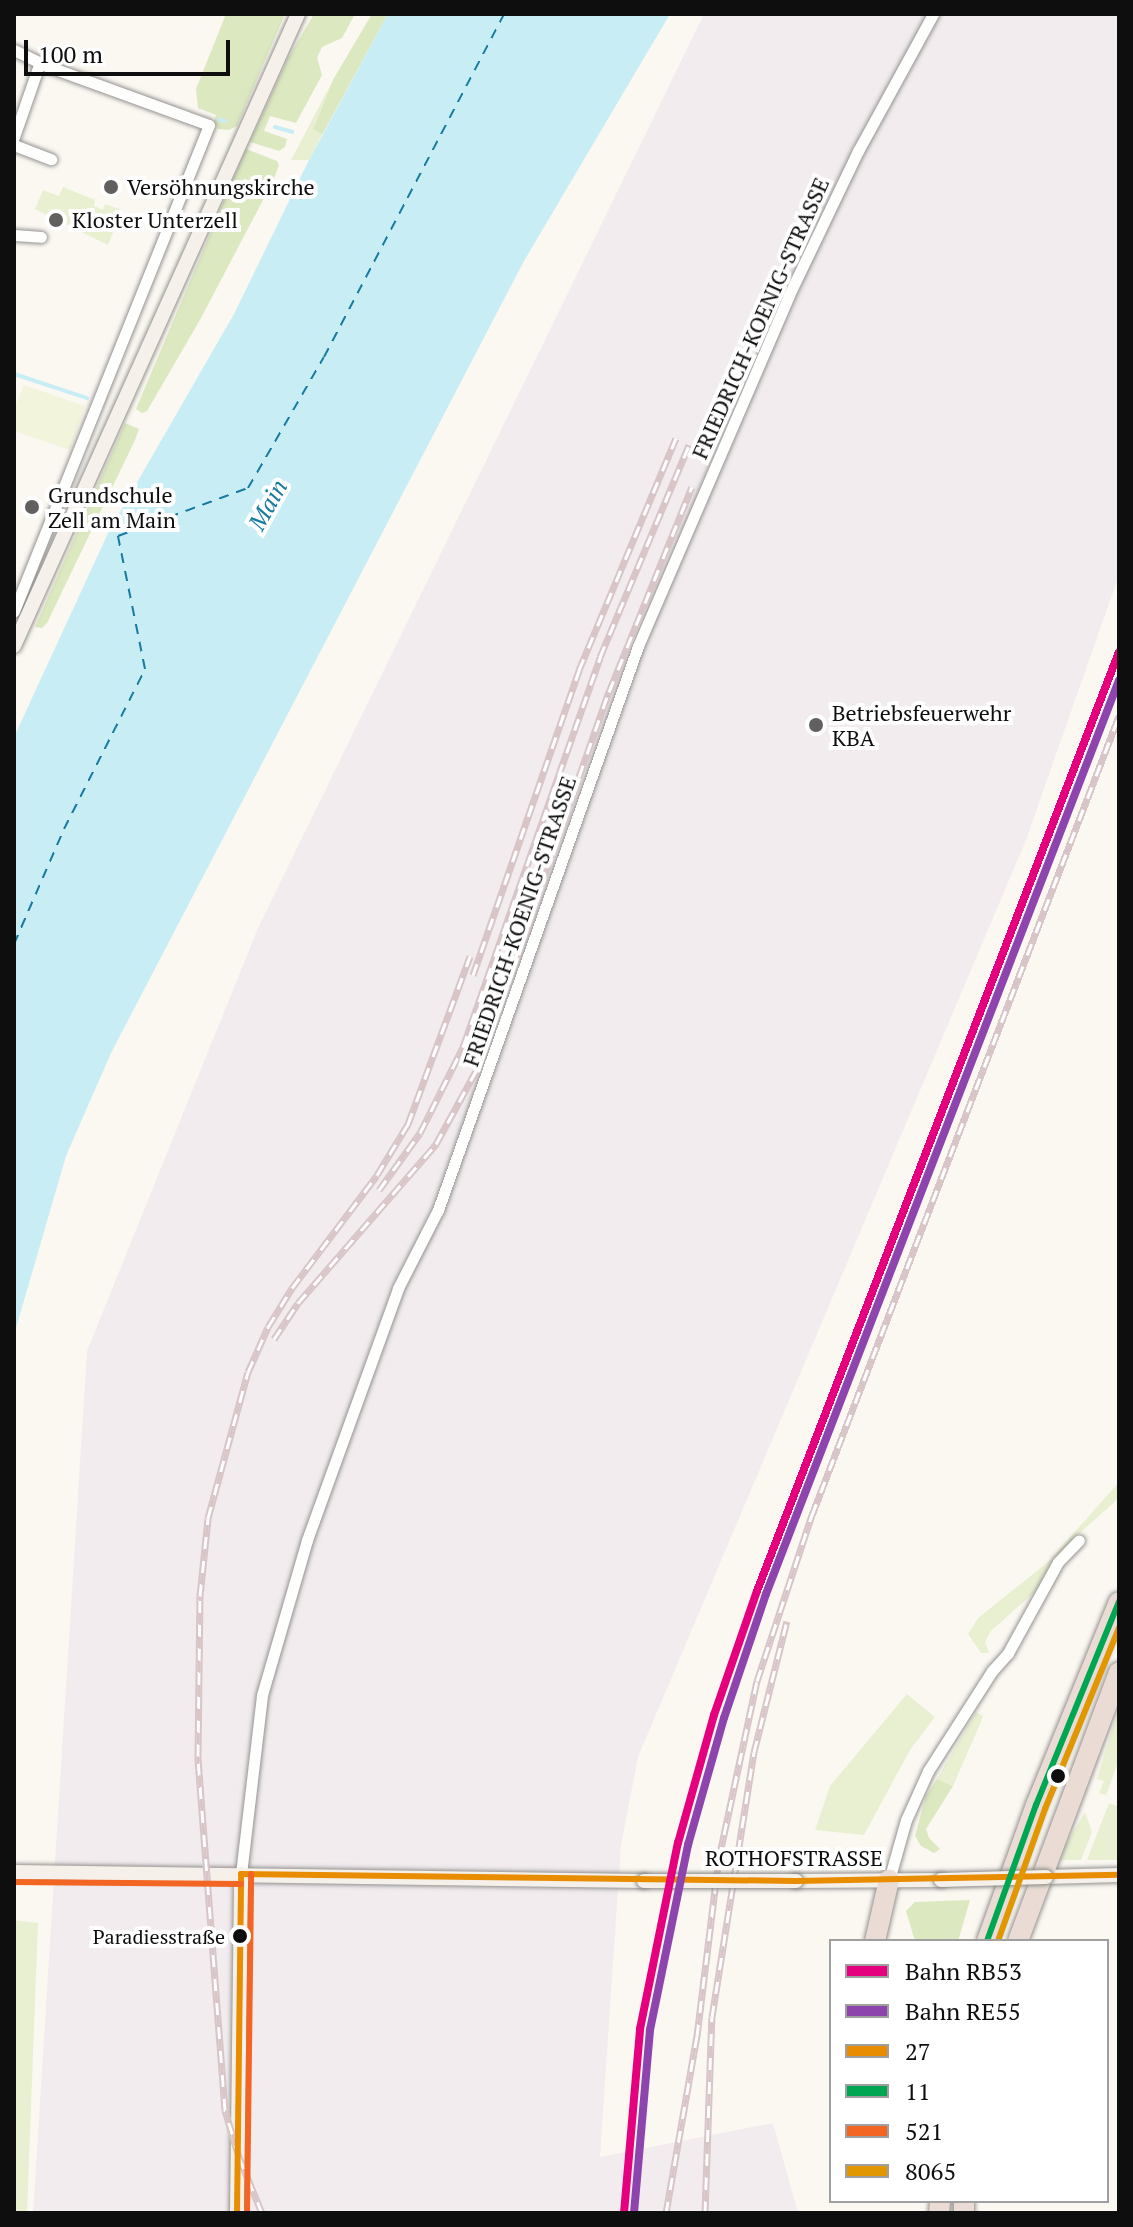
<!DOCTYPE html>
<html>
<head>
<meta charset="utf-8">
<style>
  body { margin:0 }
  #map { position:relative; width:1133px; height:2227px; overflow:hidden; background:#fbf8f2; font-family:"PT Serif",serif }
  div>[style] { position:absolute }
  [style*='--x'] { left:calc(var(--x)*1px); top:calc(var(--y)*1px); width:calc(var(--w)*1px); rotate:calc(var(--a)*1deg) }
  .industrial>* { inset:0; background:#f2ecef }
  .green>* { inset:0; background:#e9f0d2 }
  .forest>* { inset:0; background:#dbe8c0 }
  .pitch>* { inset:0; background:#f2f4dc }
  .water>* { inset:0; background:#c9edf5 }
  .stream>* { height:4px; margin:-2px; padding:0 2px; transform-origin:2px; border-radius:2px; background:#c9edf5 }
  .ferry>* { height:2px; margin-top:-1px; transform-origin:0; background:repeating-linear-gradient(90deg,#177ba0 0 10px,transparent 0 18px) }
  .roads { filter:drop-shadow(0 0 2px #959391) drop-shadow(0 0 2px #959391) }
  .street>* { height:11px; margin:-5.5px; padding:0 5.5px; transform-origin:5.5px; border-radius:5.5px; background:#fefefd }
  .secondary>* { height:14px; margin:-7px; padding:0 7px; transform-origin:7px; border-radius:7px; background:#f5f1ea }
  .highway>* { height:20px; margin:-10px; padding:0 10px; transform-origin:10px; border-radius:10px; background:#eadcd5 }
  .rail>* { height:7px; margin-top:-3.5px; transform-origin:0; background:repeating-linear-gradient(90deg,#fff 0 12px,#d7c5c8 0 24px); box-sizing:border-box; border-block:2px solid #d7c5c8 }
  .bridges { filter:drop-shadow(0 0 2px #8b8a87) drop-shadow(0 0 2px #8b8a87) }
  .secondary-bridge>* { height:14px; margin:-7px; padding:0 7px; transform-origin:7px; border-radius:7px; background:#f5f1ea }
  .bus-1>* { height:6px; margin:-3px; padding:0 3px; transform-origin:3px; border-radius:3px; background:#e88c02 }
  .bus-2>* { height:6px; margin:-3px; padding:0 3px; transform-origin:3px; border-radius:3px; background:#00a651 }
  .bus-3>* { height:6px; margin:-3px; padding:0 3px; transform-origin:3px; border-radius:3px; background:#f26522 }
  .bus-4>* { height:6px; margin:-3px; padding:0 3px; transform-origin:3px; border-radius:3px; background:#e09701 }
  .rail-1>* { height:8px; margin:-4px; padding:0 4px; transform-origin:4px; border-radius:4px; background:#e5007d }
  .rail-2>* { height:8px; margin:-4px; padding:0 4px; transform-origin:4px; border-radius:4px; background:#8e44ad }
  .dots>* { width:22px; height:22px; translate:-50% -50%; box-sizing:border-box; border:4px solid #fff; border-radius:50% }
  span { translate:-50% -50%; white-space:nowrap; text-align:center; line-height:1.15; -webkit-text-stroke:8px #fff; paint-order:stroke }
  .bus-label { font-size:20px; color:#0e0e0e }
  .right { translate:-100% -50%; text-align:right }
  .poi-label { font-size:22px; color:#0e0e0e }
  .left { translate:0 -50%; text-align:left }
  .street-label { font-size:22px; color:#0e0e0e }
  .water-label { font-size:24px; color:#177ba0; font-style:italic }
  .frame { position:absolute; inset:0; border:16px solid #0e0e0e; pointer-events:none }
  .legend { position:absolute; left:829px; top:1939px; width:280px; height:264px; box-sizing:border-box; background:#fff; border:2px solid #9f9f9f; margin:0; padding:10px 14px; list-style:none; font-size:24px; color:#0e0e0e }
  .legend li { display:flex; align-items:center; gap:16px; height:40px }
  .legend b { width:40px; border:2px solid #9f9f9f }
  .scale { position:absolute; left:24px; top:40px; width:206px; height:36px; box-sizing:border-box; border:4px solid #0e0e0e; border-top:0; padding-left:10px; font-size:24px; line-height:28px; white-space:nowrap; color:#0e0e0e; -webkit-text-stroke:6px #fff; paint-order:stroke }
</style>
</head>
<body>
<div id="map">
  <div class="industrial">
    <div style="clip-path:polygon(704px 14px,1119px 14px,1119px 575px,1026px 840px,638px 1757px,621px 1845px,600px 2157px,773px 2123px,798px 2213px,33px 2213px,87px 1351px,258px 928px)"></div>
  </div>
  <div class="green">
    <div style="clip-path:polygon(334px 78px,313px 129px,322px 135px,309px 160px,291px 160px)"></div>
    <div style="clip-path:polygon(63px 187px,95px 200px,94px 206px,103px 210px,105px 204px,122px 210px,108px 245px,35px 209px,43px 190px,59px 196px)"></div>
    <div style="clip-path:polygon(1119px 1482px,1119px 1498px,1072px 1540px,1039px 1588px,990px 1632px,985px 1642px,989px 1653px,981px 1653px,968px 1634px,978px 1618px,1048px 1562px)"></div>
    <div style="clip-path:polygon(907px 1694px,935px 1717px,910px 1750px,864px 1835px,815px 1830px,830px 1786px)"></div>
    <div style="clip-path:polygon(1119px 1707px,1119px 1760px,1106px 1795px,1099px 1793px,1104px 1781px,1097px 1779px)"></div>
    <div style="clip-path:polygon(976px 1712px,983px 1716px,981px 1722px,953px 1786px,937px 1779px)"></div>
    <div style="clip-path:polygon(1109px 1803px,1119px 1807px,1119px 1860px,1087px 1860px)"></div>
    <div style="clip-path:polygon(1085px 1812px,1092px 1832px,1081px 1860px,1061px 1860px,1065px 1846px)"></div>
    <div style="clip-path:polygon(14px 1920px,38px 1923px,27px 2213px,14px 2213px)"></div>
  </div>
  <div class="forest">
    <div style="clip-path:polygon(226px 14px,285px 14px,237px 126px,229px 130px,218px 129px,214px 122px,216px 115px,198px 108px,196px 89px)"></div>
    <div style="clip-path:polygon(314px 14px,355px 14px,342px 38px,322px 47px,317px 58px,322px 75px,296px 123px,270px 116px,264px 131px,287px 139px,285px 147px,279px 151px,250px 142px,288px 58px)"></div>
    <div style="clip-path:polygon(372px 14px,388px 14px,322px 135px,313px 129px,334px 78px)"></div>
    <div style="clip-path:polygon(246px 149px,277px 161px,279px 165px,273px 181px,201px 318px,147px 411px,142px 413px,136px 409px)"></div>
    <div style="clip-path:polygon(125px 423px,139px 429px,135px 440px,47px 623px,42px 628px,35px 627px)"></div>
    <div style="clip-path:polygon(937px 1779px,953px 1786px,926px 1829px,929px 1838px,940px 1849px,934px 1853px,921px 1846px,915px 1836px,926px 1796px)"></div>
    <div style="clip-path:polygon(970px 1900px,958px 1941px,918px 1941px,914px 1938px,906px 1911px,915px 1902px)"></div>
  </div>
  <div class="pitch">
    <div style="clip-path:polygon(24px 385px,85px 406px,70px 450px,14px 431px,14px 408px)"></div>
  </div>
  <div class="water">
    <div style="clip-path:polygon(388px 14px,670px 14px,524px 261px,111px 1053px,66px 1156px,14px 1335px,14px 737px,109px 531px,234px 314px,309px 160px)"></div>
  </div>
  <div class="stream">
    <div style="--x:219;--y:120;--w:6;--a:9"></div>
    <div style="--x:275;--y:127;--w:18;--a:16"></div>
    <div style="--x:14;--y:374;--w:77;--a:18.2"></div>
  </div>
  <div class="ferry">
    <div style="--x:14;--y:944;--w:125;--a:-66.5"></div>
    <div style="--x:64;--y:829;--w:179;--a:-63.1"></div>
    <div style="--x:145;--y:669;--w:136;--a:-101.5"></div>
    <div style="--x:118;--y:536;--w:139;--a:-20.3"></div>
    <div style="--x:248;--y:488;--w:151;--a:-59.9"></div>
    <div style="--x:324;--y:357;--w:387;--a:-62.3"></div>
  </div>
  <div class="roads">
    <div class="street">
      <div style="--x:14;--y:50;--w:37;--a:26"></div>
      <div style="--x:47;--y:66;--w:172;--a:20"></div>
      <div style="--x:209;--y:125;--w:524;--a:111.86"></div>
      <div style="--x:14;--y:137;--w:79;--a:-70.9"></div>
      <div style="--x:14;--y:145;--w:40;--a:21"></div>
      <div style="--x:14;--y:235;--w:27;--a:4"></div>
      <div style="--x:241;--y:1874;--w:180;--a:-83.3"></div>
      <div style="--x:262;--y:1695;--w:161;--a:-73.8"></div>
      <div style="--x:307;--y:1540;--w:268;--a:-70.1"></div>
      <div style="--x:398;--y:1288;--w:88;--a:-62.9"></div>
      <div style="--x:438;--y:1210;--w:598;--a:-70.47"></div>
      <div style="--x:638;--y:646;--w:382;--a:-66.7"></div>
      <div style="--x:789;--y:295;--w:160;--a:-64.4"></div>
      <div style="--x:858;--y:151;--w:156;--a:-61.3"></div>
      <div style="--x:889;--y:1880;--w:62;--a:-74.2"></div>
      <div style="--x:906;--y:1820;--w:54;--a:-65.8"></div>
      <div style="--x:928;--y:1771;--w:119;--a:-57.4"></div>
      <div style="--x:992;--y:1671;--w:24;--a:-48"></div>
      <div style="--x:1008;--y:1653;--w:104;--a:-61.2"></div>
      <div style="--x:1058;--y:1562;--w:30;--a:-46"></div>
    </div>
    <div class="secondary">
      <div style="--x:14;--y:646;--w:693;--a:-65.8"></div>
      <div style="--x:14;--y:1872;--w:630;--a:0.82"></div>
      <div style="--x:1046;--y:1877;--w:73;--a:-1.6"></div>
      <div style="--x:796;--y:1881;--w:145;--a:-0.4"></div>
      <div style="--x:237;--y:2213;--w:339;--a:-89.3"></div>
    </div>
    <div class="highway">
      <div style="--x:875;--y:1941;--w:63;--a:-77.1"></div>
      <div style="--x:987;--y:1941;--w:145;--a:-70.2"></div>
      <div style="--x:1036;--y:1805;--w:219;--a:-67.8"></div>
      <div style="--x:1018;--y:1941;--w:287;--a:-69.4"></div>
      <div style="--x:939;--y:2213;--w:12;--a:-85"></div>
      <div style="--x:964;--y:2213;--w:12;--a:-90"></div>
    </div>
  </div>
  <div class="rail">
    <div style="--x:473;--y:975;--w:323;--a:-70.8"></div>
    <div style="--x:579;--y:670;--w:251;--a:-67.3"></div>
    <div style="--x:379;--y:1190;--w:70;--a:-54.3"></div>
    <div style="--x:420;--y:1133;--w:96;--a:-63.4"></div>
    <div style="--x:463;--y:1047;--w:413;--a:-70.6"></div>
    <div style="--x:600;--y:657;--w:230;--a:-67.2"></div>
    <div style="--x:274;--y:1339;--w:43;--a:-56.3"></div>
    <div style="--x:298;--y:1303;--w:211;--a:-49"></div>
    <div style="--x:436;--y:1144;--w:83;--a:-61.3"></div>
    <div style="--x:476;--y:1071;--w:402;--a:-70.7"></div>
    <div style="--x:609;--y:692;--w:221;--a:-68"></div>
    <div style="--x:262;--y:2213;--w:61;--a:-112.3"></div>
    <div style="--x:239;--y:2157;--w:49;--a:-106.6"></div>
    <div style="--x:225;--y:2110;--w:355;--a:-94.4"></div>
    <div style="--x:198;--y:1756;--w:160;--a:-89.3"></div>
    <div style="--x:200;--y:1596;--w:78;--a:-84.1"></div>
    <div style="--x:208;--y:1518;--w:151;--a:-74.7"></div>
    <div style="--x:248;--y:1372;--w:49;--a:-66"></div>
    <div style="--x:268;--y:1327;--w:46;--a:-58.4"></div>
    <div style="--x:292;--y:1288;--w:141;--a:-53"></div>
    <div style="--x:377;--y:1175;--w:60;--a:-58.7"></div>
    <div style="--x:408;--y:1124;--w:179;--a:-69.7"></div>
    <div style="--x:666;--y:2213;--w:180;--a:-80.1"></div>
    <div style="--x:697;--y:2036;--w:179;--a:-83"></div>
    <div style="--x:719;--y:1858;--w:181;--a:-77.9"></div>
    <div style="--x:757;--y:1681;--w:175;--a:-71.7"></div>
    <div style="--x:812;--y:1515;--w:856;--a:-68.98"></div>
    <div style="--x:705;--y:2213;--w:196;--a:-88"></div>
    <div style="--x:712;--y:2017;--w:268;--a:-81"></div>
    <div style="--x:754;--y:1752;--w:135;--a:-75.9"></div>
  </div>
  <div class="bridges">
    <div class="secondary-bridge">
      <div style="--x:941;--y:1880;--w:105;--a:-1.6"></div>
      <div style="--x:644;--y:1881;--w:152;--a:0"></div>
    </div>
  </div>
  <div class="bus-1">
    <div style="--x:241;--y:1874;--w:555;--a:0.72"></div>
    <div style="--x:796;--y:1881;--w:323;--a:-1.1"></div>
    <div style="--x:237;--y:2213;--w:339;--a:-89.3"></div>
  </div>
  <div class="bus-2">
    <div style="--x:987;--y:1941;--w:145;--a:-70.2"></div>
    <div style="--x:1036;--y:1805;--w:219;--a:-67.8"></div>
  </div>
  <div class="bus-3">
    <div style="--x:14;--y:1882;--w:227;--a:0.5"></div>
    <div style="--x:247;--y:2213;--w:339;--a:-89.3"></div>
  </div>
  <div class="bus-4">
    <div style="--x:998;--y:1941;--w:140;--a:-70.4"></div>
    <div style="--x:1045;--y:1809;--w:196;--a:-67.8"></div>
  </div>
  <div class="rail-1">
    <div style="--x:624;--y:2213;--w:185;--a:-85"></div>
    <div style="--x:640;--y:2029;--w:190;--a:-78.5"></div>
    <div style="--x:678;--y:1843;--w:133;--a:-74.3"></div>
    <div style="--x:714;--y:1715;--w:131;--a:-70.9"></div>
    <div style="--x:757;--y:1591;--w:1006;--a:-68.92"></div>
  </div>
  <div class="rail-2">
    <div style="--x:634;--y:2213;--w:184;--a:-85"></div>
    <div style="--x:650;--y:2030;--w:189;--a:-78.4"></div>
    <div style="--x:688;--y:1845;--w:132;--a:-74.2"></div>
    <div style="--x:724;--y:1718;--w:131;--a:-71.3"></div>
    <div style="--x:766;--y:1594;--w:980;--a:-68.88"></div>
  </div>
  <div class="dots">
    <div style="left:111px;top:187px;background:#61605e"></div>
    <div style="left:56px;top:220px;background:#61605e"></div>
    <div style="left:32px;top:507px;background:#61605e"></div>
    <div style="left:816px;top:725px;background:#61605e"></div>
    <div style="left:1058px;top:1776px;background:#0e0e0e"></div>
    <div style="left:240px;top:1936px;background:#0e0e0e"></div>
  </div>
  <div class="bus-label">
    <span class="right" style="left:225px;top:1936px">Paradiesstraße</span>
  </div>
  <div class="poi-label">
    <span class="left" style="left:127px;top:187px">Versöhnungskirche</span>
    <span class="left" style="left:72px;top:220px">Kloster Unterzell</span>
    <span class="left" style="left:48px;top:507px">Grundschule<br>Zell am Main</span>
    <span class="left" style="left:832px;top:725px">Betriebsfeuerwehr<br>KBA</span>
  </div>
  <div class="street-label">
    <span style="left:760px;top:318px;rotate:-66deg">FRIEDRICH-KOENIG-STRASSE</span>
    <span style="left:519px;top:921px;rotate:-71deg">FRIEDRICH-KOENIG-STRASSE</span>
    <span style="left:794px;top:1858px">ROTHOFSTRASSE</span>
  </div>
  <div class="water-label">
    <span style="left:268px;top:505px;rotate:-61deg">Main</span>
  </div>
  <div class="frame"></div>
  <ul class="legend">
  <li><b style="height:10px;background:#e5007d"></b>Bahn RB53</li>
  <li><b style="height:10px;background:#8e44ad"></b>Bahn RE55</li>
  <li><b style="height:10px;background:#e88c02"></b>27</li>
  <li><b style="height:10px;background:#00a651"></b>11</li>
  <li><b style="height:10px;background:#f26522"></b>521</li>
  <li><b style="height:10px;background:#e09701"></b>8065</li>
  </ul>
  <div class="scale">100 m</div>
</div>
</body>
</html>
